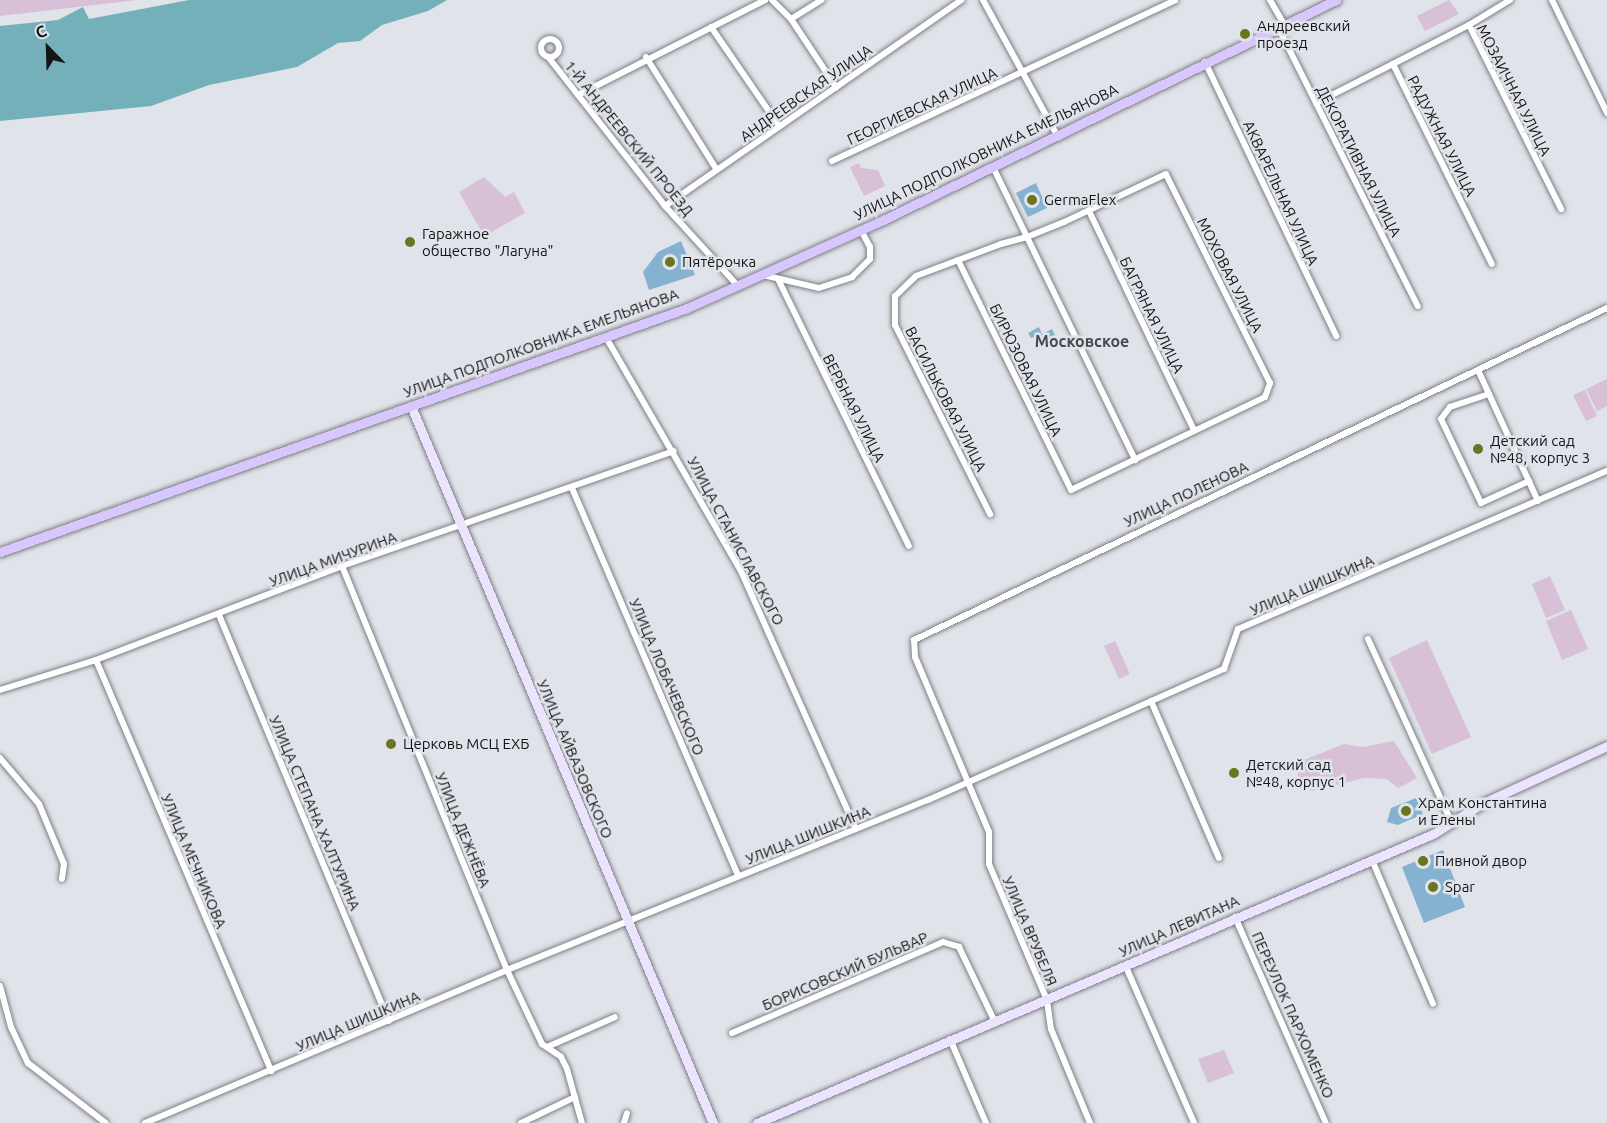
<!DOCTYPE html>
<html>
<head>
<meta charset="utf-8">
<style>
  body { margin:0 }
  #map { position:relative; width:1607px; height:1123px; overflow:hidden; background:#e0e3e9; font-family:Ubuntu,sans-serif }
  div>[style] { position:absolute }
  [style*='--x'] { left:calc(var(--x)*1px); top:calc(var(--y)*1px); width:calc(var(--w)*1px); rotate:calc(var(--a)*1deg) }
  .green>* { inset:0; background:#d8c0d7 }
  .water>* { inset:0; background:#73b0b9 }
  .building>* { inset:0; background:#85b2d0 }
  .roads { filter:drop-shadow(0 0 2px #7d8086) drop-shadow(0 0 2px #7d8086) }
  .street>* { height:6px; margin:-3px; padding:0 3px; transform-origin:3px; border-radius:3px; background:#fff }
  .street>.ring { margin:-3px; padding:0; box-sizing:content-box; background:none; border:6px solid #fff; border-radius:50% }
  .secondary>* { height:9px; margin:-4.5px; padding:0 4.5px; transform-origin:4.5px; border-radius:4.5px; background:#ece3fe }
  .primary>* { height:9px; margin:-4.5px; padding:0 4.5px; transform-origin:4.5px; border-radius:4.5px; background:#d8c7fd }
  .dots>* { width:16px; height:16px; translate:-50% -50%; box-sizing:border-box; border:3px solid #e0e3e9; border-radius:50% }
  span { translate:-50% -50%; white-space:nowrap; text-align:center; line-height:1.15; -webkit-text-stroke:5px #e0e3e9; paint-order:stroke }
  .poi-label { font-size:15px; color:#141517 }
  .left { translate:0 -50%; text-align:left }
  .street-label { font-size:15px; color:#141517 }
  .neighbourhood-label { font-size:16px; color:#484a4f; font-weight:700 }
  .north { position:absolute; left:18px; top:18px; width:60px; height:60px; -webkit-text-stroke:4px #e0e3e9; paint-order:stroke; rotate:337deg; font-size:16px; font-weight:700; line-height:24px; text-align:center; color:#141517 }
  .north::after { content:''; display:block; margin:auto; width:21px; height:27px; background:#141517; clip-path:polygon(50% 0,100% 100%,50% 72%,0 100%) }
</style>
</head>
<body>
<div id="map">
  <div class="green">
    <div style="clip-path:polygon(0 0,137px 0,0 16px)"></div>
    <div style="clip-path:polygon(1449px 0,1459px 14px,1425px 31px,1417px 16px)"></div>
    <div style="clip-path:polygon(859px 163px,861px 168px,878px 170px,885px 186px,864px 196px,850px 167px)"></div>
    <div style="clip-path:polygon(484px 177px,505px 197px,514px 192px,525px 213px,484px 236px,459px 192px)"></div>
    <div style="clip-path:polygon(1607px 379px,1607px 406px,1597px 411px,1586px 389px)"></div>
    <div style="clip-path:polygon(1585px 390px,1597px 416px,1586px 421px,1573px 395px)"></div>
    <div style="clip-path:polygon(1550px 576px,1565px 610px,1546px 618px,1532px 584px)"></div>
    <div style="clip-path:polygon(1571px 610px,1588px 649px,1562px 660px,1546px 621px)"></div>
    <div style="clip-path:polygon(1427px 640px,1471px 737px,1432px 754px,1389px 658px)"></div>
    <div style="clip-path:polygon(1115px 641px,1130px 674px,1119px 679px,1104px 646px)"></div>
    <div style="clip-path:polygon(1394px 741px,1417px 778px,1398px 788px,1387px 779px,1364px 778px,1312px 791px,1297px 783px,1299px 762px,1344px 744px,1363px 747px)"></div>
    <div style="clip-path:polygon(1224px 1050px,1234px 1073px,1208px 1083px,1198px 1059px)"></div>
  </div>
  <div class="water">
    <div style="clip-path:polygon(189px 0,447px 0,428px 11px,382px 25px,360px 41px,338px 43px,297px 67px,209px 85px,151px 106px,0 121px,0 26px,58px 20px,83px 7px,89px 19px)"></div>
  </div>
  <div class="building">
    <div style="clip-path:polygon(1036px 183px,1047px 208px,1028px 217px,1016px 193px)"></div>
    <div style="clip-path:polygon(681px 241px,695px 275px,649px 290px,643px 272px,658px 252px)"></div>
    <div style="clip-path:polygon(1039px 327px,1042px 334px,1052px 329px,1057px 340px,1042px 347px,1037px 336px,1031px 338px,1028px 333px)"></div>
    <div style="clip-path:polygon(1416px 798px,1423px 814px,1398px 825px,1387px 822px,1391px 808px)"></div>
    <div style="clip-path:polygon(1443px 850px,1465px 907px,1424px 923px,1402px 867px)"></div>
  </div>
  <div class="roads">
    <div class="street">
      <div style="--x:772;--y:0;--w:27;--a:45"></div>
      <div style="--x:791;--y:19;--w:82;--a:56.5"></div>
      <div style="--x:983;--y:0;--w:156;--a:61.3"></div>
      <div style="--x:1270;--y:0;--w:28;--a:60"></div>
      <div style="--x:1552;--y:0;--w:126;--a:64"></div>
      <div style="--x:791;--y:19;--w:36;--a:-32"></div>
      <div style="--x:1469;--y:25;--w:48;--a:-31.4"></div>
      <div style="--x:711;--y:27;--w:120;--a:55.5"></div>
      <div style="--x:1278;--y:27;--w:312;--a:63.4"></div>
      <div class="ring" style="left:541px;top:39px;width:12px;height:12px"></div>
      <div style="--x:646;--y:57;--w:133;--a:57.9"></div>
      <div style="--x:549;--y:58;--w:188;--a:51.9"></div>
      <div style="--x:665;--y:206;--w:108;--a:47.6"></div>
      <div style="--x:1205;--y:62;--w:304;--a:64.4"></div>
      <div style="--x:1393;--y:64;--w:85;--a:-27.2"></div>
      <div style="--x:1469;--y:25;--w:206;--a:63.4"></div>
      <div style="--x:578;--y:95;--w:210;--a:-26.9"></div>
      <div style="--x:1316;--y:103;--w:86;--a:-26.9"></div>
      <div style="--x:1393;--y:64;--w:223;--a:63.7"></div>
      <div style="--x:832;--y:161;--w:379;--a:-25.1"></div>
      <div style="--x:993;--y:167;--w:326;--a:64.1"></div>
      <div style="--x:665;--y:206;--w:361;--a:-34.8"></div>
      <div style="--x:1089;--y:211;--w:243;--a:64.4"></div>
      <div style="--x:958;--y:260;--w:256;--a:63.8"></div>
      <div style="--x:1071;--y:490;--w:215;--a:-25.6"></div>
      <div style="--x:1265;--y:397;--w:15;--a:-70"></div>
      <div style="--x:1270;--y:383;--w:233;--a:-116.5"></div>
      <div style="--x:1166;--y:174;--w:113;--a:154.8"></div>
      <div style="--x:1064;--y:222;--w:40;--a:158"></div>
      <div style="--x:1027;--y:237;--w:27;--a:165"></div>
      <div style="--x:1001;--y:244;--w:91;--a:159.4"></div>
      <div style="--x:916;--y:276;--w:29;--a:136"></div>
      <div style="--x:895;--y:296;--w:29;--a:90"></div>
      <div style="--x:895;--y:325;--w:212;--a:63.3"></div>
      <div style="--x:763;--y:275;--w:57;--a:13.1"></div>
      <div style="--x:819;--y:288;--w:35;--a:-18"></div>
      <div style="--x:852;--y:277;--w:25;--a:-45"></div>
      <div style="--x:870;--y:259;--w:12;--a:-90"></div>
      <div style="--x:870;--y:247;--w:19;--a:-118"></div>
      <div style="--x:779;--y:281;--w:295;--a:63.9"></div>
      <div style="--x:607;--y:339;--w:268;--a:60"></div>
      <div style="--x:741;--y:571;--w:282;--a:66"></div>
      <div style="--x:1478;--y:370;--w:144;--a:65.4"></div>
      <div style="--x:1489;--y:394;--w:41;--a:161.6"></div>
      <div style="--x:1450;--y:407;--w:15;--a:127"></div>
      <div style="--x:1441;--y:419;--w:93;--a:64.5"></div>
      <div style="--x:1481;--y:503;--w:53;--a:-24.6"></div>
      <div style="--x:572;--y:488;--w:421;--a:66.8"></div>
      <div style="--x:342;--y:566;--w:436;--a:67.8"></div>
      <div style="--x:507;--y:970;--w:82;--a:64.7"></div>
      <div style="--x:542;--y:1044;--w:23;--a:34"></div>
      <div style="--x:561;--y:1057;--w:13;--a:63"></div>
      <div style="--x:567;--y:1069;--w:56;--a:74.5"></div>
      <div style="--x:219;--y:615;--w:440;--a:67.3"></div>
      <div style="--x:1368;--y:639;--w:200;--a:65.5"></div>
      <div style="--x:96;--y:660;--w:447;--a:66.9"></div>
      <div style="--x:0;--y:690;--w:101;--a:-17.4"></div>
      <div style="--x:96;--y:660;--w:263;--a:-20.9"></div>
      <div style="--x:342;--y:566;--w:351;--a:-19.1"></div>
      <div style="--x:1151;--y:701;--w:171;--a:66.6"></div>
      <div style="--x:0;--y:758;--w:60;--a:49.7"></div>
      <div style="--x:39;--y:804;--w:65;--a:67.4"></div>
      <div style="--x:64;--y:864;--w:15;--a:98"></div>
      <div style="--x:1372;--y:860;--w:156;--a:67"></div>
      <div style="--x:1235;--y:917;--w:225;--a:66.2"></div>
      <div style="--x:1126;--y:967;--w:170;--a:66.4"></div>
      <div style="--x:0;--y:986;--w:42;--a:75"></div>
      <div style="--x:11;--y:1027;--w:40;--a:65"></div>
      <div style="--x:28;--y:1063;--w:98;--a:37.6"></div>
      <div style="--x:732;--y:1033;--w:230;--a:-23.3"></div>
      <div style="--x:943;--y:942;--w:17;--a:17"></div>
      <div style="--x:959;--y:947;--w:81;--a:64.4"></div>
      <div style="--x:950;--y:1039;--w:91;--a:66.8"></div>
      <div style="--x:547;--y:1047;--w:74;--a:-23.8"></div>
      <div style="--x:145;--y:1123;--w:393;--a:-22.9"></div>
      <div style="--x:507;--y:970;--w:454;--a:-22"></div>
      <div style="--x:928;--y:800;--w:324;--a:-23.9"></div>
      <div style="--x:1224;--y:669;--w:42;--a:-70.7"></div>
      <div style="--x:1238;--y:629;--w:401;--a:-23.2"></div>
      <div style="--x:521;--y:1123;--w:60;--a:-25.7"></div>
      <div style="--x:624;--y:1123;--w:10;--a:-73"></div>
      <div style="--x:1090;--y:1123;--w:102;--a:-112.5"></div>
      <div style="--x:1051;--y:1029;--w:29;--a:-98"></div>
      <div style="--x:1047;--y:1000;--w:148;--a:-113.1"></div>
      <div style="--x:989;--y:864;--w:32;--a:-90"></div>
      <div style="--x:989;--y:832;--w:190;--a:-112.9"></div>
      <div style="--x:915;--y:657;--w:17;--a:-93"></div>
      <div style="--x:914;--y:640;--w:768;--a:-25.6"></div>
    </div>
    <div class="secondary">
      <div style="--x:411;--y:406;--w:778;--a:67.16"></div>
      <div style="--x:757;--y:1123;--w:735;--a:-23.15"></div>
      <div style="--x:1433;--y:834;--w:59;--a:-31.8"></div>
      <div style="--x:1483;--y:803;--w:136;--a:-24.7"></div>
    </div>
    <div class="primary">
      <div style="--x:0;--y:552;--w:729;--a:-19.55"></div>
      <div style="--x:687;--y:308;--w:215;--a:-24.2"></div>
      <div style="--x:883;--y:220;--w:504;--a:-25.9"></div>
    </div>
  </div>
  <div class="dots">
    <div style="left:1245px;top:34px;background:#69751f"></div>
    <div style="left:1032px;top:200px;background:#69751f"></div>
    <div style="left:410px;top:242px;background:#69751f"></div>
    <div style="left:670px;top:262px;background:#69751f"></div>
    <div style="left:1478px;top:449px;background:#69751f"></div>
    <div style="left:391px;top:744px;background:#69751f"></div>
    <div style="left:1234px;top:773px;background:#69751f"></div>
    <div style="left:1406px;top:811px;background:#69751f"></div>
    <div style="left:1423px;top:861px;background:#69751f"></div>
    <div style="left:1433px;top:887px;background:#69751f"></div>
  </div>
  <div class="poi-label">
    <span class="left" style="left:1257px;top:34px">Андреевский<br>проезд</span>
    <span class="left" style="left:1044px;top:200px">GermaFlex</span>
    <span class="left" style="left:422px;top:242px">Гаражное<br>общество "Лагуна"</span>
    <span class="left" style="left:682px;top:262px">Пятёрочка</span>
    <span class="left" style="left:1490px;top:449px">Детский сад<br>№48, корпус 3</span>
    <span class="left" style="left:403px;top:744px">Церковь МСЦ ЕХБ</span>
    <span class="left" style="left:1246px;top:773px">Детский сад<br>№48, корпус 1</span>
    <span class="left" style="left:1418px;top:811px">Храм Константина<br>и Елены</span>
    <span class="left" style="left:1435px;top:861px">Пивной двор</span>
    <span class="left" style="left:1445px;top:887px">Spar</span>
  </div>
  <div class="street-label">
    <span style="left:1514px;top:90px;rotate:63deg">МОЗАИЧНАЯ УЛИЦА</span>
    <span style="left:806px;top:93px;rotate:-35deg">АНДРЕЕВСКАЯ УЛИЦА</span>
    <span style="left:922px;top:106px;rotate:-25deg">ГЕОРГИЕВСКАЯ УЛИЦА</span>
    <span style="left:1442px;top:136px;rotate:63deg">РАДУЖНАЯ УЛИЦА</span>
    <span style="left:629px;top:138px;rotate:51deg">1-Й АНДРЕЕВСКИЙ ПРОЕЗД</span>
    <span style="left:986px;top:152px;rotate:-26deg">УЛИЦА ПОДПОЛКОВНИКА ЕМЕЛЬЯНОВА</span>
    <span style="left:1359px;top:161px;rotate:63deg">ДЕКОРАТИВНАЯ УЛИЦА</span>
    <span style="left:1281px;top:193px;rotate:65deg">АКВАРЕЛЬНАЯ УЛИЦА</span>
    <span style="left:1230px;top:275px;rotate:63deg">МОХОВАЯ УЛИЦА</span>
    <span style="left:1152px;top:315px;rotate:64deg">БАГРЯНАЯ УЛИЦА</span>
    <span style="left:541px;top:343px;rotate:-20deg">УЛИЦА ПОДПОЛКОВНИКА ЕМЕЛЬЯНОВА</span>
    <span style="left:1026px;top:370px;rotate:64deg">БИРЮЗОВАЯ УЛИЦА</span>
    <span style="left:946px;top:399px;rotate:63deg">ВАСИЛЬКОВАЯ УЛИЦА</span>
    <span style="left:854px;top:408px;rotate:63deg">ВЕРБНАЯ УЛИЦА</span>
    <span style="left:1186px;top:494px;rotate:-25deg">УЛИЦА ПОЛЕНОВА</span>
    <span style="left:736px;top:541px;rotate:62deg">УЛИЦА СТАНИСЛАВСКОГО</span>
    <span style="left:333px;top:559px;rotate:-20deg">УЛИЦА МИЧУРИНА</span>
    <span style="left:1312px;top:585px;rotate:-23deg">УЛИЦА ШИШКИНА</span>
    <span style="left:667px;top:677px;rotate:67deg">УЛИЦА ЛОБАЧЕВСКОГО</span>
    <span style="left:575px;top:759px;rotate:67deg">УЛИЦА АЙВАЗОВСКОГО</span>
    <span style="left:315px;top:813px;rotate:67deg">УЛИЦА СТЕПАНА ХАЛТУРИНА</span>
    <span style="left:463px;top:830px;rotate:68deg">УЛИЦА ДЕЖНЁВА</span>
    <span style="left:808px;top:835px;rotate:-22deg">УЛИЦА ШИШКИНА</span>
    <span style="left:194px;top:861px;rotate:67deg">УЛИЦА МЕЧНИКОВА</span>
    <span style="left:1179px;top:926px;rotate:-24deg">УЛИЦА ЛЕВИТАНА</span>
    <span style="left:1030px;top:931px;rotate:67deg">УЛИЦА ВРУБЕЛЯ</span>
    <span style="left:845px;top:971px;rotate:-23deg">БОРИСОВСКИЙ БУЛЬВАР</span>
    <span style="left:1293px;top:1015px;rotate:66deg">ПЕРЕУЛОК ПАРХОМЕНКО</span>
    <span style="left:358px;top:1021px;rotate:-23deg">УЛИЦА ШИШКИНА</span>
  </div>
  <div class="neighbourhood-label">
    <span style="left:1082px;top:341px">Московское</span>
  </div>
  <div class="north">С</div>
</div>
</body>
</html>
